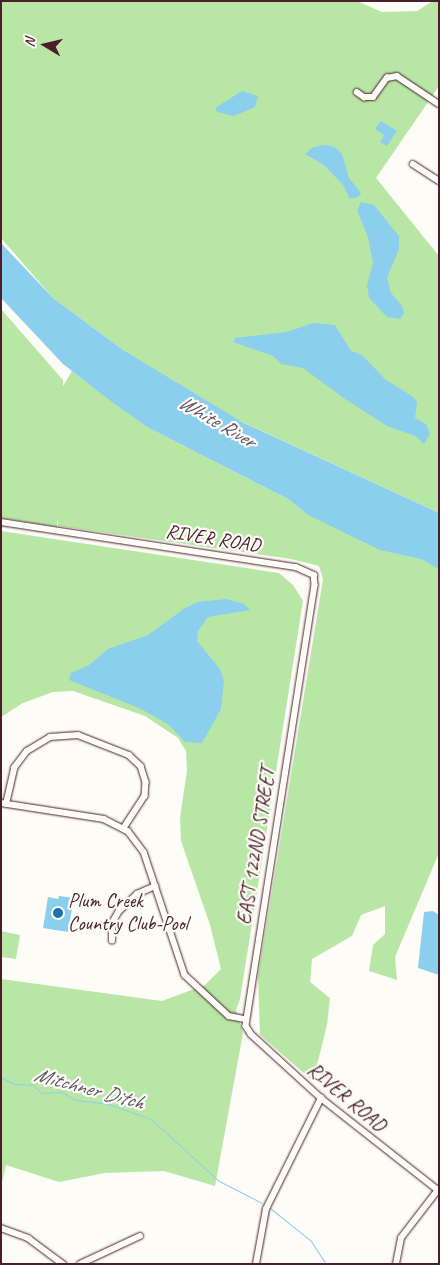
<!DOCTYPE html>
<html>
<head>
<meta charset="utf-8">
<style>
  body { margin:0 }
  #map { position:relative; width:440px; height:1265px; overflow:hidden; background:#fdfcf7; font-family:Caveat,sans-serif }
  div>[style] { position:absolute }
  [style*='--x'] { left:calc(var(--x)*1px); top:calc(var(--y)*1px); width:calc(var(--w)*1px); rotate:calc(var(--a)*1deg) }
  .green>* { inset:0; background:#b8e7a5 }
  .water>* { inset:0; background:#8cceed }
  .stream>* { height:1px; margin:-0.5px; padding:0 0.5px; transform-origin:0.5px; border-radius:0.5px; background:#8cceed }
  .roads { filter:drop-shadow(0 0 1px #4a1f2b) drop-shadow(0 0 1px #4a1f2b) }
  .minor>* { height:5.5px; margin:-2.75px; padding:0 2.75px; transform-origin:2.75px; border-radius:2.75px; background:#fdfcf7 }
  .dots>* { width:14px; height:14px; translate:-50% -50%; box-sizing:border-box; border:2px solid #fdfcf7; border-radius:50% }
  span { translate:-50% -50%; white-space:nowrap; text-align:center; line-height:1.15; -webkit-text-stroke:4.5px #fdfcf7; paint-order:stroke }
  .street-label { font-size:20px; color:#4a1f2b }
  .poi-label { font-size:20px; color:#4a1f2b }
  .left { translate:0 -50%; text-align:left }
  .water-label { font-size:21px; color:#5e5465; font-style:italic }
  .frame { position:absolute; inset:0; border:2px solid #4a1f2b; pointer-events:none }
  .north { position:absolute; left:20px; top:20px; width:50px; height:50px; -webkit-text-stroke:4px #fdfcf7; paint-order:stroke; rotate:279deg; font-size:14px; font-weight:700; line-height:20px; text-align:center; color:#4a1f2b }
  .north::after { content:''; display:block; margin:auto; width:18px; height:22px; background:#4a1f2b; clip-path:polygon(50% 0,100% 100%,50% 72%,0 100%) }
</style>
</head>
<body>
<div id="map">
  <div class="green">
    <div style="clip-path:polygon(1px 1px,357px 1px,382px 12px,417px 11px,433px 1px,439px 1px,439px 86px,376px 178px,439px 256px,439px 513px,234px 418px,139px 362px,53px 298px,1px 238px)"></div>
    <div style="clip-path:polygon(1px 309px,63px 380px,63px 386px,72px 371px,147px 427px,288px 499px,308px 515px,439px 565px,439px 853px,395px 957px,397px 980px,369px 971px,373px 945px,385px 934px,385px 906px,361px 915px,352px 936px,312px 959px,310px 982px,330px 998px,327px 1025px,313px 1081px,260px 1035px,258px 976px,323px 579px,319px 566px,291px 559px,58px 526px,58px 518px,57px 527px,1px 518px)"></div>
    <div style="clip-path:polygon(1px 531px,279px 573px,293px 585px,303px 601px,240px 999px,236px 1010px,243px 1033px,215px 1186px,164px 1171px,105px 1173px,59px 1182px,6px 1165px,1px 1186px,1px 979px,162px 1001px,205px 985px,221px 969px,210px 925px,181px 841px,180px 818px,187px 771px,186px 751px,178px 738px,145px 716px,73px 691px,53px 692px,23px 703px,1px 717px)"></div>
    <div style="clip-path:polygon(1px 931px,20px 935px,16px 959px,1px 957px)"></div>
  </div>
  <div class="water">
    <div style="clip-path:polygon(242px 91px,258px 96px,255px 107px,234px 116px,217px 112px,215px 108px)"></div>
    <div style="clip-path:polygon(381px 121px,397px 131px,387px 146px,380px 142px,384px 135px,375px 129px)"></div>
    <div style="clip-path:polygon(325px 145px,335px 147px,342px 154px,349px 178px,361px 193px,358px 197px,350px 199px,343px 185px,324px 165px,305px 154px,313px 147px)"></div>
    <div style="clip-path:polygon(361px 202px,374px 205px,399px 236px,399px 249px,387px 278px,391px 293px,402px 306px,404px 313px,400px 319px,387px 317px,369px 298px,367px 285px,373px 263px,368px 237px,357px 210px)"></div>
    <div style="clip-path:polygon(1px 243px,53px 298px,123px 350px,242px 422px,439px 513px,439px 569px,421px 559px,380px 550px,308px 515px,288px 499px,147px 427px,108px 399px,63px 364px,1px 298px)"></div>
    <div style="clip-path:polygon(313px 323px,335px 325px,351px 351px,362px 355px,386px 380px,412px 396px,417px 402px,415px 418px,426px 424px,430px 434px,424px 444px,415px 436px,387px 426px,345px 399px,303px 368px,281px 364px,273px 356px,233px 342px,235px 338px,287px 332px)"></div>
    <div style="clip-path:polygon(227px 599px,244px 604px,250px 610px,208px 617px,198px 631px,197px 641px,220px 669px,224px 681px,221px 709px,202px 743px,185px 742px,168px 724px,139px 708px,69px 680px,71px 673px,89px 665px,108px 649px,148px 635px,185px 608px,198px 602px)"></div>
    <div style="clip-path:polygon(59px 896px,74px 898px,68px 932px,43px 928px,48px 897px,58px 899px)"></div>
    <div style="clip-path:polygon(433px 911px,439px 915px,439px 975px,418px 968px,424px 912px)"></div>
  </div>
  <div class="stream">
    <div style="--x:1;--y:1077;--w:15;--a:28"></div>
    <div style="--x:14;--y:1084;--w:19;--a:3"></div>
    <div style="--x:33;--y:1085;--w:12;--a:42"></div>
    <div style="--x:42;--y:1093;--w:20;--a:-3"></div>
    <div style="--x:62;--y:1092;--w:15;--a:32"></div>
    <div style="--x:75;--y:1100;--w:30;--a:6"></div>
    <div style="--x:105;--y:1103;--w:49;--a:19.2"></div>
    <div style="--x:151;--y:1119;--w:92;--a:42.4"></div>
    <div style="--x:219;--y:1181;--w:48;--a:27.1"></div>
    <div style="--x:270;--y:1208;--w:53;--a:38.8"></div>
    <div style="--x:311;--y:1241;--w:27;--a:57"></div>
  </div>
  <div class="roads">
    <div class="minor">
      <div style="--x:357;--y:92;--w:9;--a:36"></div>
      <div style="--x:364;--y:97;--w:9;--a:0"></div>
      <div style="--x:373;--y:97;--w:24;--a:-54"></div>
      <div style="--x:387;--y:78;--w:10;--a:-11"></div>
      <div style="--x:397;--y:76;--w:50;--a:33.7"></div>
      <div style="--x:413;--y:164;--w:31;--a:33"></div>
      <div style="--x:1;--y:522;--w:298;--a:8.7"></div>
      <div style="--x:296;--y:567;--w:20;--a:24"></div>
      <div style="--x:314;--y:575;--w:10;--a:84"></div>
      <div style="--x:315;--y:585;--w:446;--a:98.9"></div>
      <div style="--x:246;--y:1026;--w:9;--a:58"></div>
      <div style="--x:251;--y:1034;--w:95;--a:42.4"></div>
      <div style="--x:321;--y:1098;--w:150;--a:38.2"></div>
      <div style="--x:1;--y:803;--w:104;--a:8.8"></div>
      <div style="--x:104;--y:819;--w:27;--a:27"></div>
      <div style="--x:128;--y:831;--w:26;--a:53"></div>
      <div style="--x:144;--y:852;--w:130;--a:71.6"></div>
      <div style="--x:185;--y:975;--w:60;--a:43"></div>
      <div style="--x:229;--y:1016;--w:16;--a:11"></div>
      <div style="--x:6;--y:804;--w:37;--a:-77"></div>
      <div style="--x:14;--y:768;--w:21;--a:-53"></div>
      <div style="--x:27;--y:751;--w:27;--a:-31"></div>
      <div style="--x:50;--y:737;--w:28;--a:-4"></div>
      <div style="--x:78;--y:735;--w:55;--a:21.4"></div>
      <div style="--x:129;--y:755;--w:16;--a:43"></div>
      <div style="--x:141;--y:766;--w:17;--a:73"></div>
      <div style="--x:146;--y:782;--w:14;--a:94"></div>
      <div style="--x:145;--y:796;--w:38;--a:123"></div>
      <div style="--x:112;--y:941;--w:18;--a:-90"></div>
      <div style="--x:112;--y:923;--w:14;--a:-60"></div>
      <div style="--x:119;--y:911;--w:25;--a:-43"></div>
      <div style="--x:137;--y:894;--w:20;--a:-24"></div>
      <div style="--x:1;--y:1228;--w:29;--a:20"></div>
      <div style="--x:28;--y:1238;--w:44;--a:36.6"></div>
      <div style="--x:80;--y:1264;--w:66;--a:-25"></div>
      <div style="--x:256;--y:1264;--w:56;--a:-79.7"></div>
      <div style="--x:266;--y:1209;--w:124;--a:-63.6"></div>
      <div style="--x:396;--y:1264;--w:26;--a:-79"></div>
      <div style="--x:401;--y:1238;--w:61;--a:-52.4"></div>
    </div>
  </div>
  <div class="dots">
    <div style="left:58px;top:913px;background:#1f6fb2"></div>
  </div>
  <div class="street-label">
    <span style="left:213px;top:538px;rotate:9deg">RIVER ROAD</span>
    <span style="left:256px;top:846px;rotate:-81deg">EAST 122ND STREET</span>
    <span style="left:347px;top:1097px;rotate:40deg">RIVER ROAD</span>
  </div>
  <div class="poi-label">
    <span class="left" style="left:68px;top:912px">Plum Creek<br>Country Club-Pool</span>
  </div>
  <div class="water-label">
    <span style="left:217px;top:421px;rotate:30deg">White River</span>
    <span style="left:89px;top:1088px;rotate:15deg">Mitchner Ditch</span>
  </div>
  <div class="frame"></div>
  <div class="north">N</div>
</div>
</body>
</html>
